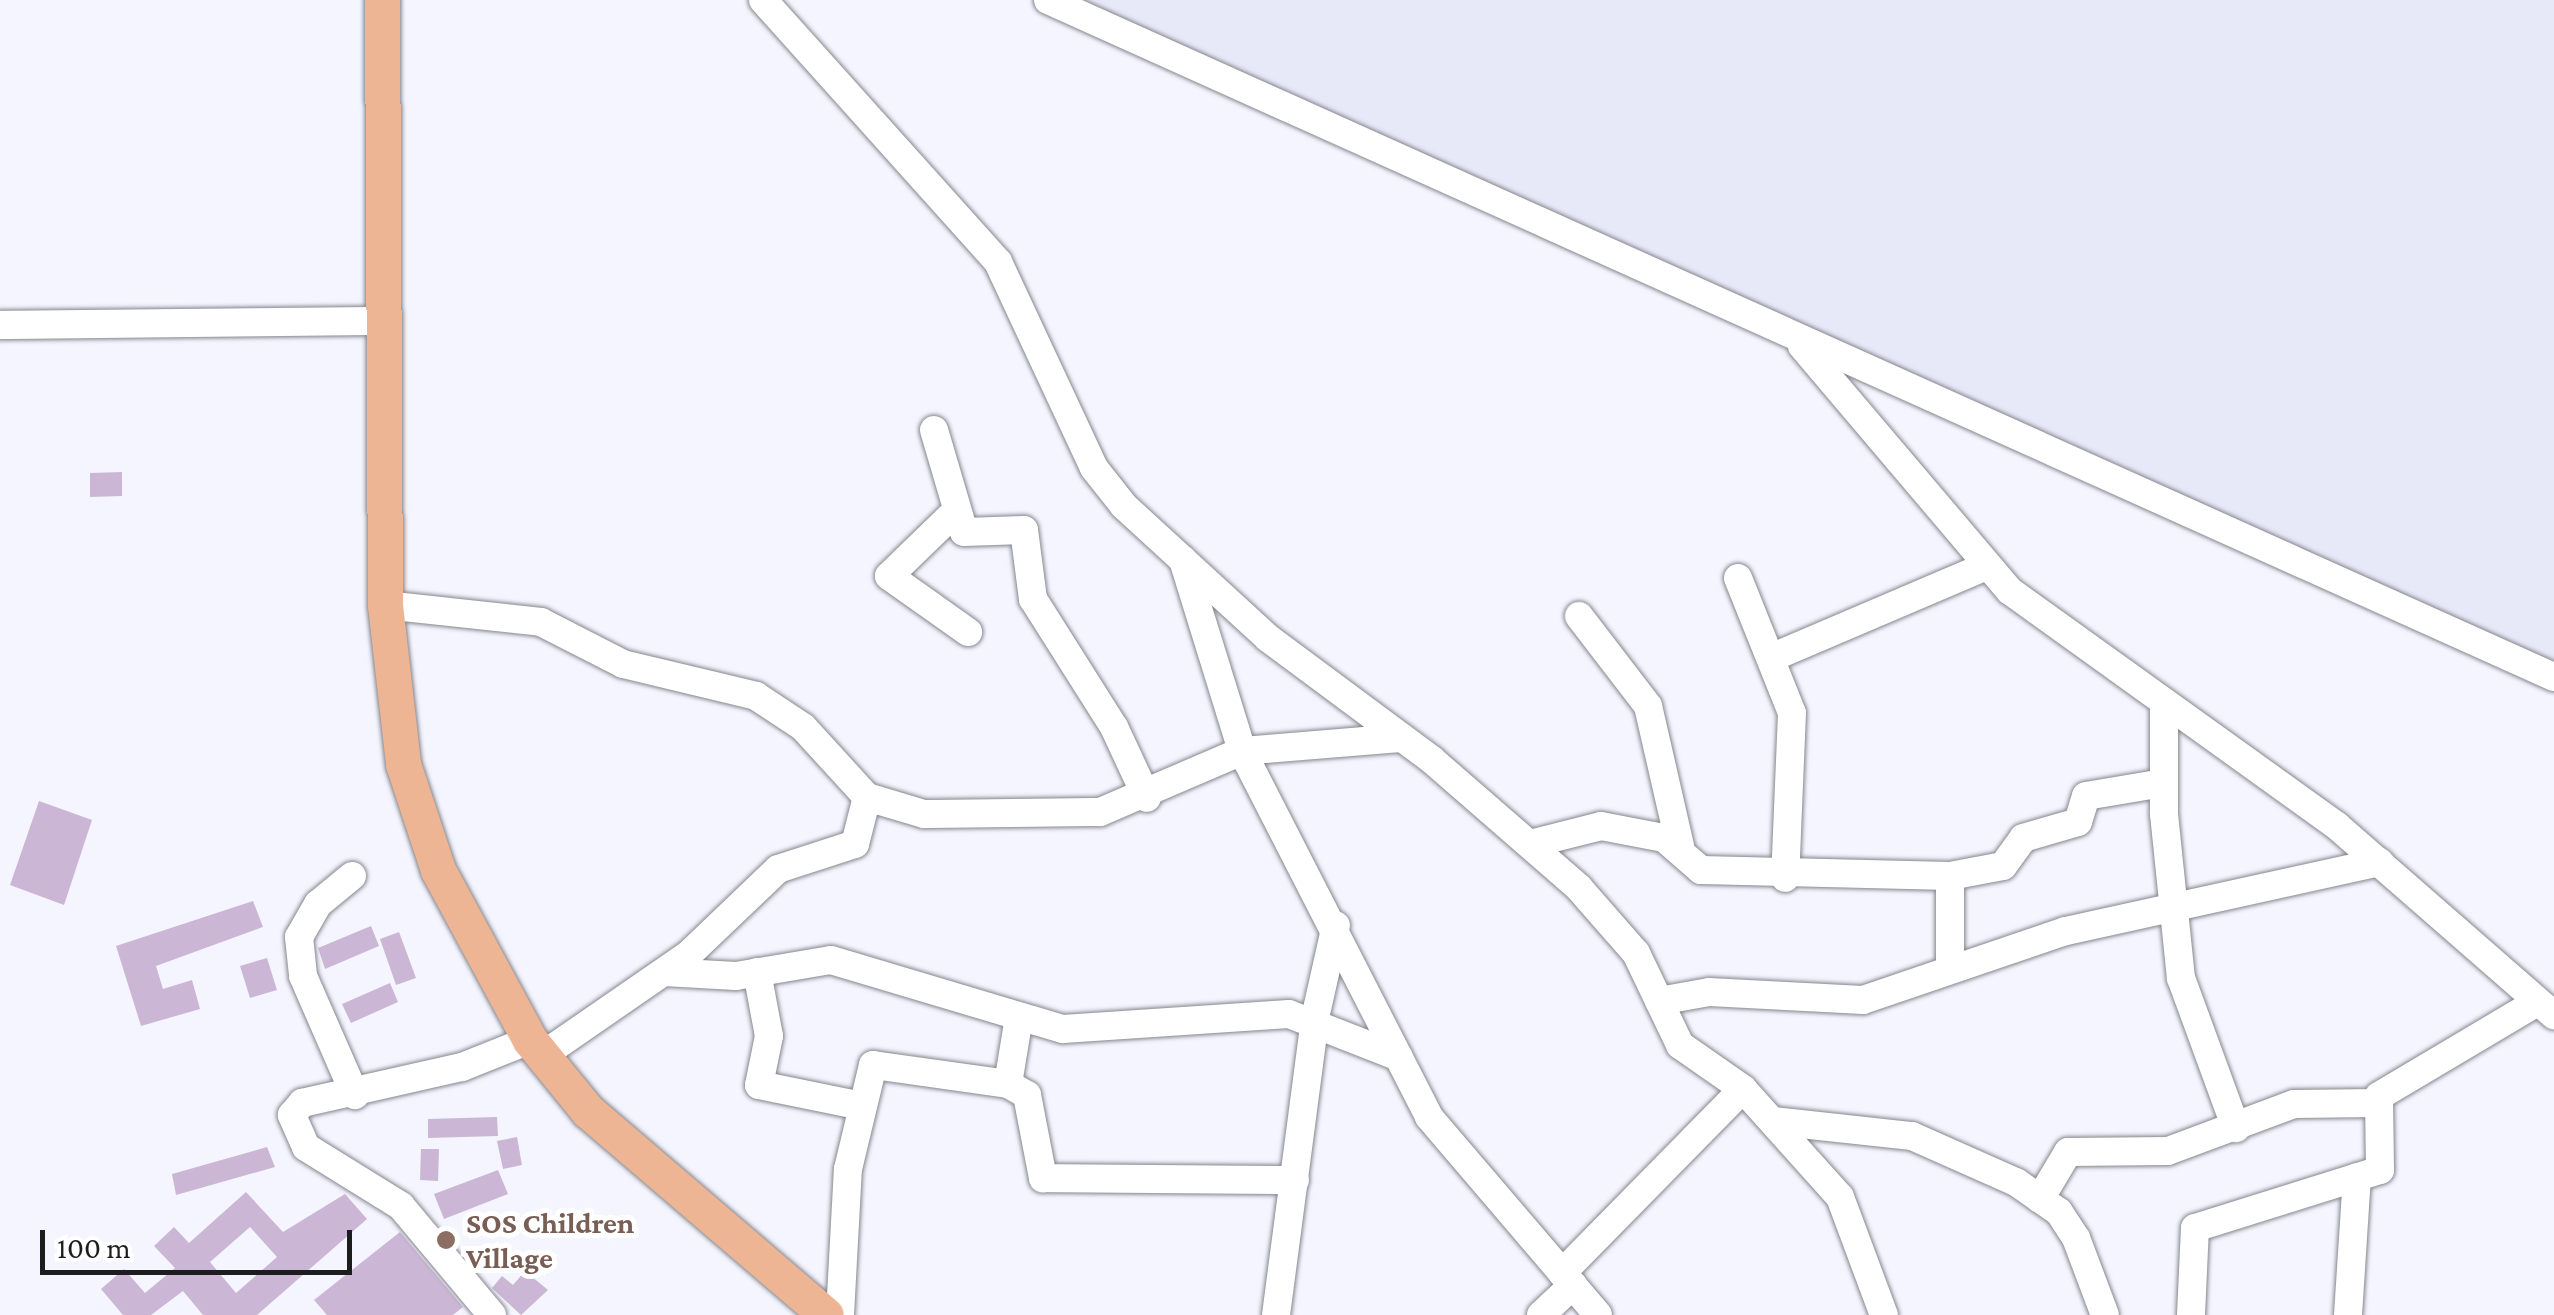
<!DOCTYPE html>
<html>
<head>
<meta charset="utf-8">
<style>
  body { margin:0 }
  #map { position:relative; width:2554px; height:1315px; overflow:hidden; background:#f4f5fe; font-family:"Crimson Pro",serif }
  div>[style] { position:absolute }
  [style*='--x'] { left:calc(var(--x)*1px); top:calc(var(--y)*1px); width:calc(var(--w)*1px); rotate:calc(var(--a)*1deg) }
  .built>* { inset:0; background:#e7e8f8 }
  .building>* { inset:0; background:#cbb7d5 }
  .roads { filter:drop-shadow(0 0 2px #85868d) drop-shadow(0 0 2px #85868d) }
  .minor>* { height:28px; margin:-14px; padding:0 14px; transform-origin:14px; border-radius:14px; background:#fff }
  .major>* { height:35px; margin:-17.5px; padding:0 17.5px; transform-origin:17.5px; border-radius:17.5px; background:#eeb595 }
  .dots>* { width:28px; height:28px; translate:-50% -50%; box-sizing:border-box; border:5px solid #fff; border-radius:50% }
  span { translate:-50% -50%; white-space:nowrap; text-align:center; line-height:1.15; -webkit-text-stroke:10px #fff; paint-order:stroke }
  .education-label { font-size:30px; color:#785e54; font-weight:700 }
  .left { translate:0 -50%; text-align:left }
  .scale { position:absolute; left:40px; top:1230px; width:312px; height:45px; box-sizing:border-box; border:5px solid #1d1d20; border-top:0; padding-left:12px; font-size:30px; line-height:35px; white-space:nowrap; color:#1d1d20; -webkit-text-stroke:8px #fff; paint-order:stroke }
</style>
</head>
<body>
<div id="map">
  <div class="built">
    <div style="clip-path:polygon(1067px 0,2554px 0,2554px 664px)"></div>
  </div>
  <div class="building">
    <div style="clip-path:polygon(122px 472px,122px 496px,90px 497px,90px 473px)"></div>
    <div style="clip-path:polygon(39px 801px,92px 820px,64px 905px,10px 885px)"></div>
    <div style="clip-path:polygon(253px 901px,263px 927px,156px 966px,163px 989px,192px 980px,200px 1009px,141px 1026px,116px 946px)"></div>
    <div style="clip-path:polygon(371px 926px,379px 946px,325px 969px,318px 948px)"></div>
    <div style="clip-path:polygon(399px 932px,416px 978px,396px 985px,380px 939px)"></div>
    <div style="clip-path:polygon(267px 958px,277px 990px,250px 998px,240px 966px)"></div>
    <div style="clip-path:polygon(390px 983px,398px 1002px,351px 1023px,342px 1004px)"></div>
    <div style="clip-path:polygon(497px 1117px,498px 1136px,428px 1138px,428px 1119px)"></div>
    <div style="clip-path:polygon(517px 1137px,522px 1165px,503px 1169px,497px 1141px)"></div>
    <div style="clip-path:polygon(267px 1147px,275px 1167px,176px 1195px,172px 1174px)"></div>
    <div style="clip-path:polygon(421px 1149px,439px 1149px,438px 1181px,420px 1180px)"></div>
    <div style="clip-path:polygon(498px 1170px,508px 1194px,444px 1219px,434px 1194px)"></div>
    <div style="clip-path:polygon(evenodd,246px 1192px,283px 1232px,345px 1194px,367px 1219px,257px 1315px,203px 1315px,183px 1291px,151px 1315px,123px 1315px,101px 1289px,124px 1269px,145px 1293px,175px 1268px,154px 1246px,174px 1227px,189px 1243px,246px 1192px,250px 1227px,277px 1257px,236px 1293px,210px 1262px,250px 1227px)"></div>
    <div style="clip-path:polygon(400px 1232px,463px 1307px,453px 1315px,327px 1315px,314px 1300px)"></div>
    <div style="clip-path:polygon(525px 1271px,548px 1290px,521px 1315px,492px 1288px,502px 1276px,513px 1285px)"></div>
  </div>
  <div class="roads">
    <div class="minor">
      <div style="--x:763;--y:0;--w:352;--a:48.1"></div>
      <div style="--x:998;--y:262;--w:227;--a:65"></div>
      <div style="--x:1094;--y:468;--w:48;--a:51.7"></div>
      <div style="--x:1124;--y:506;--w:195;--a:42.5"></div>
      <div style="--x:1268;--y:638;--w:204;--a:36.6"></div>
      <div style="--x:1432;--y:760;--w:195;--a:41"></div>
      <div style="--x:1579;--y:888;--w:86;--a:48.8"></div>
      <div style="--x:1636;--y:953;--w:102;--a:64.4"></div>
      <div style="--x:1680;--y:1045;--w:77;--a:34.9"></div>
      <div style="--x:1743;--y:1089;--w:145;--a:48.1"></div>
      <div style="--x:1840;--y:1197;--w:126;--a:69.6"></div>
      <div style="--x:1048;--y:0;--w:1651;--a:24.21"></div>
      <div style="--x:0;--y:325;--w:381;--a:-0.6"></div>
      <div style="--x:1802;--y:346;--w:321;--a:49.7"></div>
      <div style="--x:2010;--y:591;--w:403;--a:35.7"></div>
      <div style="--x:2337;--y:826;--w:288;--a:41.1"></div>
      <div style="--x:934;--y:430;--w:106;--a:73.6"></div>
      <div style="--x:964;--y:532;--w:60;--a:-1.9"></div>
      <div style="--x:1024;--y:530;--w:70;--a:82.6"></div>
      <div style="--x:1033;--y:599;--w:151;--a:57.7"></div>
      <div style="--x:1114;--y:727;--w:78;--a:65.1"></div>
      <div style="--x:955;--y:512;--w:92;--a:135.9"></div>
      <div style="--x:889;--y:576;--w:97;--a:35.3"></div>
      <div style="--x:1183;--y:560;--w:200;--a:72.8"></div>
      <div style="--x:1242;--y:751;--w:411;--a:62.9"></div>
      <div style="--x:1429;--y:1117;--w:260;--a:49.5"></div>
      <div style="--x:1738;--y:578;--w:145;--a:68.2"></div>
      <div style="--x:1792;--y:713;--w:165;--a:92.4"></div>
      <div style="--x:385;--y:605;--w:157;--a:6.2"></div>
      <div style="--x:541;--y:622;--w:92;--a:27.1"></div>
      <div style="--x:623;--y:664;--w:137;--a:13.5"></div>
      <div style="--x:756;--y:696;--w:56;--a:33.4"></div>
      <div style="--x:803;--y:727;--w:95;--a:47.6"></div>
      <div style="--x:867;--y:797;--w:59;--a:16.6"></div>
      <div style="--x:924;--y:814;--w:176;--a:-0.7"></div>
      <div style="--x:1100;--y:812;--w:155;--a:-23.2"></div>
      <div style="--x:1242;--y:751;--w:160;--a:-4.7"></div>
      <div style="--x:1579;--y:616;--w:113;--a:52.5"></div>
      <div style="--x:1648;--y:706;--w:144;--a:77.1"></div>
      <div style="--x:1771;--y:658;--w:232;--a:-23.1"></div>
      <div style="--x:2164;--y:708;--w:106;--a:90"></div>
      <div style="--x:2164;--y:814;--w:165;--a:84.1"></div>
      <div style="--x:2181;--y:978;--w:160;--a:69.9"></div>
      <div style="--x:1530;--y:844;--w:73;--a:-14.2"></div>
      <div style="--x:1601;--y:826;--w:64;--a:10.8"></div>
      <div style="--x:1664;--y:838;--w:49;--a:40.9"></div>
      <div style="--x:1701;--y:870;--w:249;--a:1.4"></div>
      <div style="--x:1950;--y:876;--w:54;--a:-10.7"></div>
      <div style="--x:2003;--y:866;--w:34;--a:-54"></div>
      <div style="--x:2023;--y:838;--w:57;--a:-16.2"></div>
      <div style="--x:2078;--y:822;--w:27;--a:-73"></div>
      <div style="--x:2086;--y:796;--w:78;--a:-9.6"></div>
      <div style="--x:352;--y:876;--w:44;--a:140.5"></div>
      <div style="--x:318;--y:904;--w:38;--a:120"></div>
      <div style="--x:299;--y:937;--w:39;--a:84"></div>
      <div style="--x:303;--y:976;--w:130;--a:66.4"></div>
      <div style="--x:1950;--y:876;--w:91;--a:90"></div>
      <div style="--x:664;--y:972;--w:72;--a:3.2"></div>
      <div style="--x:736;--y:976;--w:96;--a:-9.6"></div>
      <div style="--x:831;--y:960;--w:242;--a:16.6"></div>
      <div style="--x:1063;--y:1029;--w:226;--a:-3.8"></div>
      <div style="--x:1289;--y:1014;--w:118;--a:21.4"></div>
      <div style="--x:757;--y:972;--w:65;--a:79.4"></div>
      <div style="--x:769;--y:1036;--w:50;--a:101.5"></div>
      <div style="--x:759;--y:1085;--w:105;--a:11.5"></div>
      <div style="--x:1659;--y:1001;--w:51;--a:-10.2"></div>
      <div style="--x:1709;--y:992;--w:154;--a:3"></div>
      <div style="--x:1863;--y:1000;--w:214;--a:-18.8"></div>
      <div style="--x:2066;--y:931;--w:321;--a:-12.4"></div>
      <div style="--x:543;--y:1055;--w:176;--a:-34.6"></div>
      <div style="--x:688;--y:955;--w:124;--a:-43.7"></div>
      <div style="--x:778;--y:869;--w:81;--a:-18"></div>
      <div style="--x:855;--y:844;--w:49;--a:-75.7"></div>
      <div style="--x:1008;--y:1084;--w:68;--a:-80.7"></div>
      <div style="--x:1773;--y:1121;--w:140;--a:6.2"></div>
      <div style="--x:1912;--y:1136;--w:114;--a:23.9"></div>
      <div style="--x:2016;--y:1182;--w:52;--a:34.9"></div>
      <div style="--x:2059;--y:1212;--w:31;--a:57"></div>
      <div style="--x:2076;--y:1238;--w:82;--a:69.4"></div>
      <div style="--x:2040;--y:1199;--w:55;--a:-59.2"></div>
      <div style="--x:2068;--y:1152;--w:100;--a:-0.6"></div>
      <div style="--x:2168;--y:1151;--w:134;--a:-20.5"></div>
      <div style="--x:2294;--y:1104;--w:83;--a:-0.7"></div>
      <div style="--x:1562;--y:1273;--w:258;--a:-45.5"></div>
      <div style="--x:492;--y:1315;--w:142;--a:-129.9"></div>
      <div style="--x:401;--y:1206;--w:112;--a:-148.2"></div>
      <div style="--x:306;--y:1147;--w:35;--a:-114"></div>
      <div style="--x:292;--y:1115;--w:16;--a:-50"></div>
      <div style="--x:302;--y:1103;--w:164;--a:-12.7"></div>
      <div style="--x:462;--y:1067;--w:73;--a:-21.7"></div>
      <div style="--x:840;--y:1315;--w:146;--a:-86.9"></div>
      <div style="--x:848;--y:1169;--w:107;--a:-76.5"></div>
      <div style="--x:873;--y:1065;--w:136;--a:8"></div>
      <div style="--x:1008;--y:1084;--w:22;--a:30"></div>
      <div style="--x:1027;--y:1095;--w:85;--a:79.1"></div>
      <div style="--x:1043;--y:1178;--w:252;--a:0.5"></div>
      <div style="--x:1276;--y:1315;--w:300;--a:-82.5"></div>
      <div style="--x:1315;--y:1018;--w:95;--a:-77.3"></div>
      <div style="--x:1541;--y:1315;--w:44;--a:-43.2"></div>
      <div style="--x:2191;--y:1315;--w:87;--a:-87.4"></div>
      <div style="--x:2195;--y:1228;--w:194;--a:-17.4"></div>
      <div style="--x:2380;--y:1170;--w:74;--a:-90.8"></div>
      <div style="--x:2379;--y:1096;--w:184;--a:-30.7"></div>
      <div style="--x:2348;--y:1315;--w:138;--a:-86.3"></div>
    </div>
    <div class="major">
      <div style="--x:382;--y:0;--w:605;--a:89.72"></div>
      <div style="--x:385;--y:605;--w:160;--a:83.5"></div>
      <div style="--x:403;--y:764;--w:112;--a:71.7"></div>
      <div style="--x:438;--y:870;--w:193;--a:61.6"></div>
      <div style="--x:530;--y:1040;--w:92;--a:50.8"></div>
      <div style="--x:588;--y:1111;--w:313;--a:40.6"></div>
    </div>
  </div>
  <div class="dots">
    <div style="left:446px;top:1240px;background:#8d6e63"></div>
  </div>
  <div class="education-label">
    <span class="left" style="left:466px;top:1240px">SOS Children<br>Village</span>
  </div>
  <div class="scale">100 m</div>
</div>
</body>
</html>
